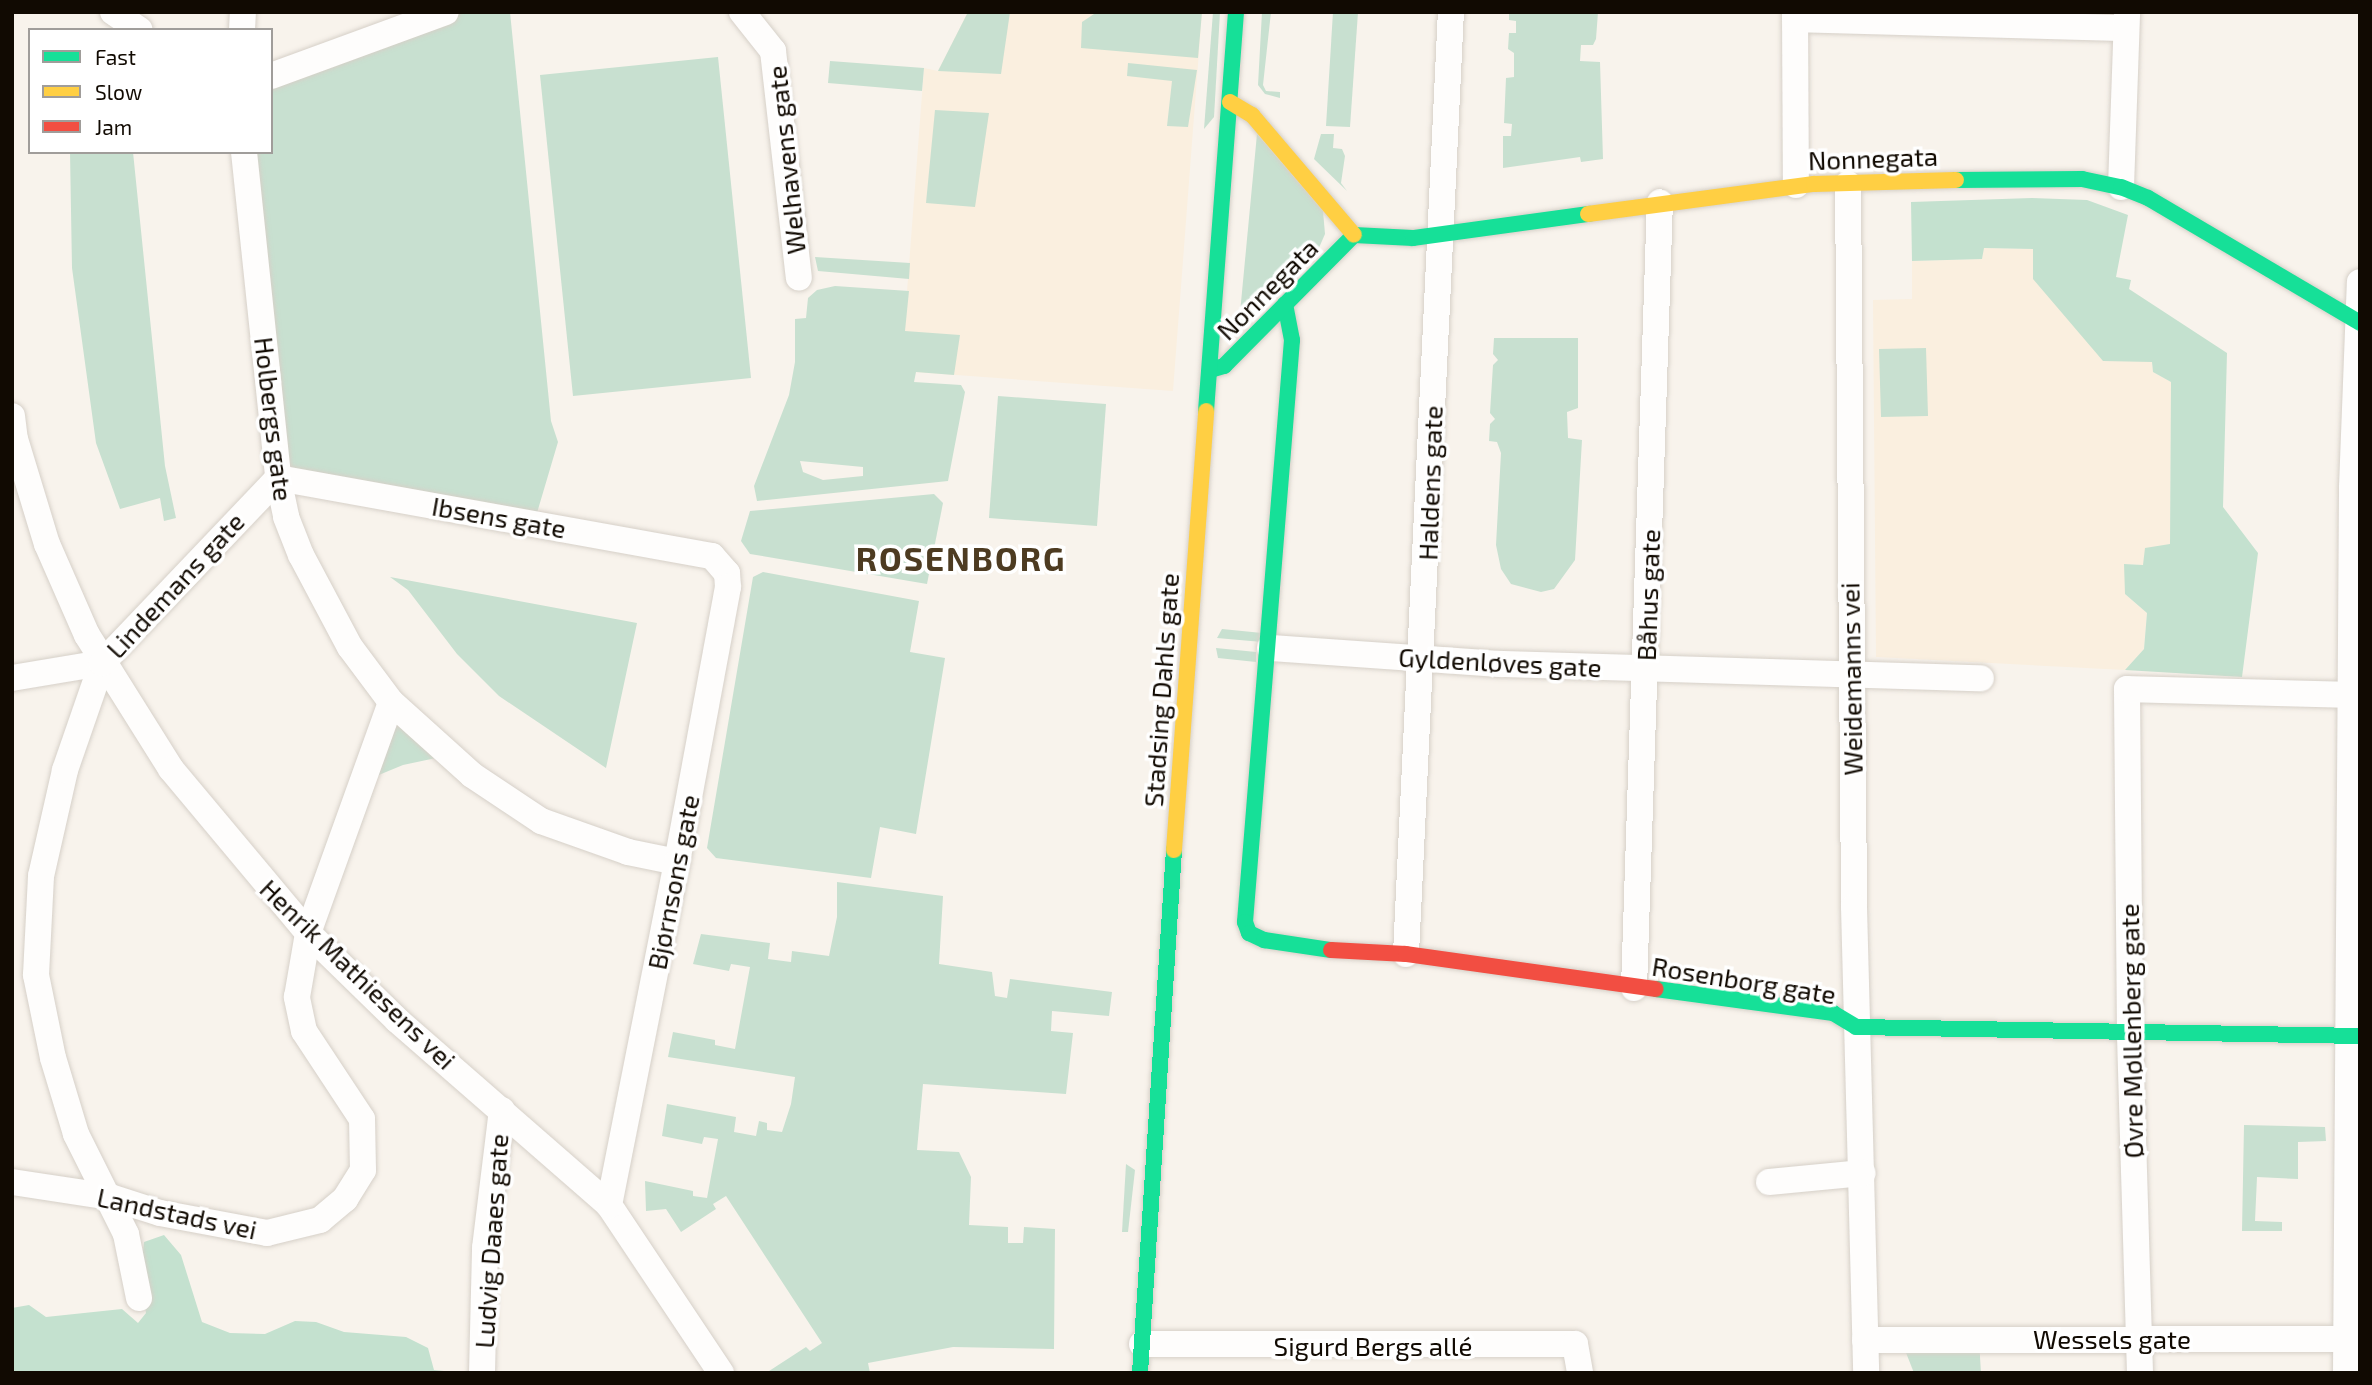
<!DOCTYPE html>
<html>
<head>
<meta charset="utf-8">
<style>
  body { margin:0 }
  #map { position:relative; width:2372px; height:1385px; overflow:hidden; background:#f8f3ec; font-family:"Exo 2",sans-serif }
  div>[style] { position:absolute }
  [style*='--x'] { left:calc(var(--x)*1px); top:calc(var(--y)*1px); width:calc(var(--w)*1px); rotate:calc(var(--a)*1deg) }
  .built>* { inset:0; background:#faefdf }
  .green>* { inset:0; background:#c8e0d0 }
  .forest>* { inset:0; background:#c4e1cf }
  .roads { filter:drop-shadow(0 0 2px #d6d0c8) drop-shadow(0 0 2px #d6d0c8) }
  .street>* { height:26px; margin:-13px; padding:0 13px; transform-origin:13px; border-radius:13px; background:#fefdfc }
  .fast>* { height:16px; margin:-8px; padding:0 8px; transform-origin:8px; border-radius:8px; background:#16e098 }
  .slow>* { height:16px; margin:-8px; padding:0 8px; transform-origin:8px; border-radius:8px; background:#ffcf43 }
  .jam>* { height:16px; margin:-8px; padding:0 8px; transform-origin:8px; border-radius:8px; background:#f24e42 }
  span { translate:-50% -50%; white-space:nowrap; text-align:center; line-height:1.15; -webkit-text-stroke:7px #fff; paint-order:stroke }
  .street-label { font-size:26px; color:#110a02 }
  .district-label { font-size:33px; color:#4d3b21; font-weight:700; letter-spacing:2px }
  .frame { position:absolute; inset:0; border:14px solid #110a02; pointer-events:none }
  .legend { position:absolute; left:28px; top:28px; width:245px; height:126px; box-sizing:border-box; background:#fff; border:2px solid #a09d9a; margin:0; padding:9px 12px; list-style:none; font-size:21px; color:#110a02 }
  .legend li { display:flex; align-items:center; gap:14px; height:35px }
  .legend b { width:35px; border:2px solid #a09d9a }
</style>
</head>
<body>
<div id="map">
  <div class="built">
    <div style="clip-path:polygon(968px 12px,1202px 12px,1173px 391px,915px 372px,904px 331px,924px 68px,938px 71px)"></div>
    <div style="clip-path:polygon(1983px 248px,2034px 249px,2152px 362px,2153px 372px,2171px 382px,2170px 544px,2143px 565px,2125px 564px,2125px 594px,2147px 613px,2144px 649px,2125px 670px,1876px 657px,1873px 300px,1912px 299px,1912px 261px,1982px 259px)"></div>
  </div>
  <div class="green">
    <div style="clip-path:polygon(446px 12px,510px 12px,551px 421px,558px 442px,534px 523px,278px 478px,244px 152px,271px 152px,271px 76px)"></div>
    <div style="clip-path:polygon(968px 12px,1010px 12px,1001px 74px,938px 71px)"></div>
    <div style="clip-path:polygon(1097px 12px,1202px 12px,1198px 58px,1081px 48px,1082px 22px)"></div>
    <div style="clip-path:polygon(1213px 12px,1220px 12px,1214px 117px,1204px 129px)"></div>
    <div style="clip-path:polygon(1262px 12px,1271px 12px,1263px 85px,1266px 91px,1280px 92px,1280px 98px,1265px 94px,1258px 85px)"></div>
    <div style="clip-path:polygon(1333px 12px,1358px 12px,1350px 127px,1326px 126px)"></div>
    <div style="clip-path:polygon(1509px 12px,1598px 12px,1596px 39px,1593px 45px,1581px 45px,1580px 61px,1600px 62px,1603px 159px,1581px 162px,1580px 157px,1503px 168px,1503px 136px,1511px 136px,1512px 124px,1504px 123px,1506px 78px,1514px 77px,1514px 53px,1508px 49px,1509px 33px,1516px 33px,1516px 21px,1509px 20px)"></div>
    <div style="clip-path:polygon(718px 57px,751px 378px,573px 396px,540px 75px)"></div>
    <div style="clip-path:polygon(830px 61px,924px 68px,922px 91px,828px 83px)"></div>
    <div style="clip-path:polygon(1128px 63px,1197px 70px,1188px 127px,1167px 126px,1172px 81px,1127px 76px)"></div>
    <div style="clip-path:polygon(935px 110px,989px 113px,975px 207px,926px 203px)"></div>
    <div style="clip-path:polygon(1257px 134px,1323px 211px,1325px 234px,1315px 257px,1238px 334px)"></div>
    <div style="clip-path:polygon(1321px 134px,1334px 134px,1333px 148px,1342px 149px,1345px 156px,1341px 183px,1347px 191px,1314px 159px)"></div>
    <div style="clip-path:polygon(70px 152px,133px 152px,165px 466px,176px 518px,164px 521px,160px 498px,120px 509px,96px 443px,72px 268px)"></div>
    <div style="clip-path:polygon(815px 257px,910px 263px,909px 279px,818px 271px)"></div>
    <div style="clip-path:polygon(evenodd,835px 286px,909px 291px,905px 331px,960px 335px,954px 375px,916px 372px,914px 382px,961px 385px,965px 392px,948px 481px,757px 501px,754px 486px,789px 395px,795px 362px,795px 319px,806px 318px,808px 298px,817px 290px,835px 286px,800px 461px,863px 467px,863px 476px,823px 480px,803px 472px,800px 461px)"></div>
    <div style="clip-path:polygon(1494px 338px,1578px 338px,1578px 408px,1567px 412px,1568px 438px,1582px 440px,1575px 560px,1554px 589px,1541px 592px,1511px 584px,1501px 569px,1496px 545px,1501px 453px,1497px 442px,1489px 441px,1490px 424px,1495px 419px,1490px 413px,1493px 365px,1498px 360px,1493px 354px)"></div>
    <div style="clip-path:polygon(1926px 348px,1928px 416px,1881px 417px,1879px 349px)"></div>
    <div style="clip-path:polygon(998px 396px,1106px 404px,1097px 526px,989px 518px)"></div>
    <div style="clip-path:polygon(934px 494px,943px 503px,927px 584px,750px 554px,741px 541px,750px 511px)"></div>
    <div style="clip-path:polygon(763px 572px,919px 601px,910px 652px,945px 658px,916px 834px,880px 827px,871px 878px,716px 858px,707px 848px,753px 577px)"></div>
    <div style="clip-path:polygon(390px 577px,637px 623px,606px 768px,499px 696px,457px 654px,408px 590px)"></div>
    <div style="clip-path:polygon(1222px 629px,1262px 633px,1262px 642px,1217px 638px)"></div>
    <div style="clip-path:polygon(1216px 648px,1256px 652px,1256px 662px,1218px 658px)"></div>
    <div style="clip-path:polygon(391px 702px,450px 755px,403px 765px,369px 779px)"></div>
    <div style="clip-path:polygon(837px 882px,943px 896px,939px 964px,992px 972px,995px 996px,1007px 998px,1010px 979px,1112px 992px,1109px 1016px,1052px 1011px,1051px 1031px,1073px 1033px,1066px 1094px,923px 1084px,917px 1150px,959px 1152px,971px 1177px,969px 1225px,1008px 1227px,1008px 1243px,1023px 1243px,1024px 1227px,1055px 1229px,1054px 1349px,953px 1347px,868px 1363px,870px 1373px,766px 1373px,806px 1347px,810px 1351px,822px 1343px,726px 1196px,713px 1204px,716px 1209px,681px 1232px,666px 1209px,646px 1211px,645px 1181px,693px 1191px,693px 1196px,707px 1198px,718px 1139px,704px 1137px,702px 1144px,662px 1136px,667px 1104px,736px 1117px,734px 1132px,756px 1136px,759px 1121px,767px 1123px,767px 1130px,782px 1132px,791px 1104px,795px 1077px,668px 1057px,673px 1032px,715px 1040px,715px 1045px,735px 1049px,750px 967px,731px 964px,729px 971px,693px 964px,701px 934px,770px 943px,768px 959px,791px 962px,792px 951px,829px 956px,837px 917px)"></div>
    <div style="clip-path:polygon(2244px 1125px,2325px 1127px,2326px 1141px,2298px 1142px,2298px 1179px,2257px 1177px,2255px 1221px,2282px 1222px,2282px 1231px,2242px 1231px)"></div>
    <div style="clip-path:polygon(1126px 1164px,1135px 1170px,1128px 1232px,1122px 1232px)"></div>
    <div style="clip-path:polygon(1901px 1340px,1979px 1340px,1981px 1373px,1914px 1373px)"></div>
  </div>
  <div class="forest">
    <div style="clip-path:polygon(2032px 198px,2087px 200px,2128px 215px,2116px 277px,2131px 280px,2129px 289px,2227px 353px,2223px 507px,2258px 553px,2242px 677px,2125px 670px,2144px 649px,2147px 613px,2125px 594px,2124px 564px,2143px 565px,2145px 548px,2170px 544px,2171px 382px,2153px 372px,2152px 362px,2103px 361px,2033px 279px,2033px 249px,1984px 248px,1982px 259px,1912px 261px,1911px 202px)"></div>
    <div style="clip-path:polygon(164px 1235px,181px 1255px,202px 1322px,230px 1333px,265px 1334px,295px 1321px,316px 1322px,344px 1332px,406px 1337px,428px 1348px,434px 1370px,464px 1373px,12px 1373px,12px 1308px,29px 1305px,46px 1317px,122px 1309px,138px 1323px,146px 1313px,140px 1279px,144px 1242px)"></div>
  </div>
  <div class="roads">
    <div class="street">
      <div style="--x:113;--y:12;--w:32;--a:34"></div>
      <div style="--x:742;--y:12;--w:50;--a:51.5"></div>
      <div style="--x:773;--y:51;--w:228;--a:83.5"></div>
      <div style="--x:1795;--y:12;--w:173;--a:89.7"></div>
      <div style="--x:1795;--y:19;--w:331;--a:1.6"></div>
      <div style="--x:242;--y:30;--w:18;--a:-87"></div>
      <div style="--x:271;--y:76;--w:186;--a:-20.1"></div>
      <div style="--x:244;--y:152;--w:328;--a:84"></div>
      <div style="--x:278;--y:478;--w:40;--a:78"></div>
      <div style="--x:286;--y:517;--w:41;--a:68.5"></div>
      <div style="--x:301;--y:555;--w:104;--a:62"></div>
      <div style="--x:350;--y:647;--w:69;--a:53.3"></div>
      <div style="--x:391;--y:702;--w:109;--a:42"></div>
      <div style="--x:472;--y:775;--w:83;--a:33.7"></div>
      <div style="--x:541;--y:821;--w:92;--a:19.6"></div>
      <div style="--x:628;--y:852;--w:50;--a:11.5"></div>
      <div style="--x:1848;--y:184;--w:723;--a:89.52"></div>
      <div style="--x:1854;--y:907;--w:466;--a:88.5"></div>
      <div style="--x:2121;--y:187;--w:175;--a:-88"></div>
      <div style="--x:12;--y:416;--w:23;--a:83"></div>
      <div style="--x:15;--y:439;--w:110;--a:73.1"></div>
      <div style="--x:47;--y:544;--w:99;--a:66.3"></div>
      <div style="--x:87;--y:635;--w:158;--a:57.9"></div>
      <div style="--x:171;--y:769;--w:214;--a:50.1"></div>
      <div style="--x:308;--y:933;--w:124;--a:44.3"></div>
      <div style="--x:397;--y:1020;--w:281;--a:41.1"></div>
      <div style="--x:609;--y:1205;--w:202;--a:56.3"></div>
      <div style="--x:278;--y:478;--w:441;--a:10.2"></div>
      <div style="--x:712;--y:556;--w:23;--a:49"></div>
      <div style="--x:727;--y:573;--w:14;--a:86"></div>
      <div style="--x:728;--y:587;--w:280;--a:100.5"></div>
      <div style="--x:677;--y:862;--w:350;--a:101.2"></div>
      <div style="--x:1270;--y:648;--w:231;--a:4"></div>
      <div style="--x:1500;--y:664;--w:481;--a:1.7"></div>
      <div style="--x:12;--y:678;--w:91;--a:-9.5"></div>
      <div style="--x:1406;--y:954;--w:943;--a:-87.27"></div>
      <div style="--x:1634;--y:988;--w:786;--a:-88.11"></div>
      <div style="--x:12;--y:1182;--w:99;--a:8.7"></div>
      <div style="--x:110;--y:1197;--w:52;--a:17.7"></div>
      <div style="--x:160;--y:1213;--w:109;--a:10.6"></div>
      <div style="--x:267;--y:1233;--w:55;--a:-13.8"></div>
      <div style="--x:320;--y:1220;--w:33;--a:-40"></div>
      <div style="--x:345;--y:1199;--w:34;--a:-58"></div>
      <div style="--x:363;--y:1170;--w:51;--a:-91.1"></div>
      <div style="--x:362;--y:1119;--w:105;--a:-123.4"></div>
      <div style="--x:304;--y:1031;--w:35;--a:-102"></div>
      <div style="--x:297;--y:997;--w:65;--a:-80.2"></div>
      <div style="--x:308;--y:933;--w:245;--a:-70.2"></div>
      <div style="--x:1769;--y:1182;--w:94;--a:-5.5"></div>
      <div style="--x:139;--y:1298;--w:65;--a:-101.5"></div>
      <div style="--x:126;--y:1234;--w:112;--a:-116.6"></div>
      <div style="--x:76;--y:1134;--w:79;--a:-106.8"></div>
      <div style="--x:53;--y:1058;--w:85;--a:-101.6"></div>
      <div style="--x:36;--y:975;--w:99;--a:-87.1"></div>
      <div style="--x:41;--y:876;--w:109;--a:-77.2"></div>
      <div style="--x:65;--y:770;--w:113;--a:-70.9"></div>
      <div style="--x:102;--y:663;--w:255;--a:-46.4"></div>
      <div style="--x:1865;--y:1340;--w:495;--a:-0.1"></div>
      <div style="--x:1142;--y:1344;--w:433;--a:0"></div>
      <div style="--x:1575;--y:1344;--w:29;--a:80"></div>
      <div style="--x:482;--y:1373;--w:125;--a:-88.6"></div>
      <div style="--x:485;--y:1248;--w:139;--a:-83"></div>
      <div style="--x:2140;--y:1373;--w:338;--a:-91.7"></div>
      <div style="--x:2130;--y:1035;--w:346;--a:-90.5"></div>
      <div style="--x:2127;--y:689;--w:233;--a:1.5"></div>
      <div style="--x:2346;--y:1373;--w:886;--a:-89.61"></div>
      <div style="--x:2352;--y:487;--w:205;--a:-87.8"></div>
    </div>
    <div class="fast">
      <div style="--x:1956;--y:180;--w:126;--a:-0.5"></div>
      <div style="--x:2082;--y:179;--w:40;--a:12"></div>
      <div style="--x:2121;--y:187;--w:29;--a:22"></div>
      <div style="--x:2148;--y:198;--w:246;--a:30.5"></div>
      <div style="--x:1285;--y:304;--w:37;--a:79"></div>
      <div style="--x:1292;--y:340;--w:584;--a:94.62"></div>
      <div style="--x:1245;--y:922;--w:12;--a:70"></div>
      <div style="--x:1249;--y:933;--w:17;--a:25"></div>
      <div style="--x:1264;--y:940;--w:68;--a:8.5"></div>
      <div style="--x:1210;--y:370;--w:15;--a:-16"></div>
      <div style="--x:1224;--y:366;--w:185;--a:-45.2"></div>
      <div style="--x:1354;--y:235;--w:59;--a:2.9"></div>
      <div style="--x:1413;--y:238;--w:177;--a:-7.8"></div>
      <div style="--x:1206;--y:411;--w:400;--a:-85.7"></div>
      <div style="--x:1656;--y:989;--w:179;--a:7.7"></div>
      <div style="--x:1833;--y:1013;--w:27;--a:31"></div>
      <div style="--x:1856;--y:1027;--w:504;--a:1.02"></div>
      <div style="--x:1140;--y:1373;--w:524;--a:-86.28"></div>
    </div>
    <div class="slow">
      <div style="--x:1230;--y:102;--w:26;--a:31"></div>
      <div style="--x:1252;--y:115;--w:157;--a:49.6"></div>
      <div style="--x:1588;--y:214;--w:228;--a:-7.6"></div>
      <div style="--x:1814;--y:184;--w:142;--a:-1.6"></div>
      <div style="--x:1174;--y:850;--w:440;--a:-85.8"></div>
    </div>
    <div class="jam">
      <div style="--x:1331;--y:950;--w:75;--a:3.1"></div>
      <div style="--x:1406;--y:954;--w:252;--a:8"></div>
    </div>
  </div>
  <div class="street-label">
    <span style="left:1873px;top:158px;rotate:-2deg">Nonnegata</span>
    <span style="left:786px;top:160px;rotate:-96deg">Welhavens gate</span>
    <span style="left:1267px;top:289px;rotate:-45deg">Nonnegata</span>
    <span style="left:274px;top:419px;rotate:83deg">Holbergs gate</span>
    <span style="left:1430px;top:483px;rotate:-88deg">Haldens gate</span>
    <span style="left:499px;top:517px;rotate:10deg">Ibsens gate</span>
    <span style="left:175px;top:585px;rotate:-47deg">Lindemans gate</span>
    <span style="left:1648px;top:595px;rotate:-88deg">Båhus gate</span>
    <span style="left:1500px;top:662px;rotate:3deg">Gyldenløves gate</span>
    <span style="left:1851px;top:679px;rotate:-91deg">Weidemanns vei</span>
    <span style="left:1161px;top:690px;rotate:-86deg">Stadsing Dahls gate</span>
    <span style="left:673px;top:882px;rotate:-79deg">Bjørnsons gate</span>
    <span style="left:358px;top:974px;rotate:44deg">Henrik Mathiesens vei</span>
    <span style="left:1744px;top:980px;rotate:9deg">Rosenborg gate</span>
    <span style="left:2131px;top:1031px;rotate:-91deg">Øvre Møllenberg gate</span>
    <span style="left:177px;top:1213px;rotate:12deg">Landstads vei</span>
    <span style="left:491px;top:1241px;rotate:-86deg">Ludvig Daaes gate</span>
    <span style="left:2112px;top:1339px">Wessels gate</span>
    <span style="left:1373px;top:1346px">Sigurd Bergs allé</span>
  </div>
  <div class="district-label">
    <span style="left:961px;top:559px">ROSENBORG</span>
  </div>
  <div class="frame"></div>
  <ul class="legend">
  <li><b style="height:9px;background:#16e098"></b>Fast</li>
  <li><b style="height:9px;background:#ffcf43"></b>Slow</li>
  <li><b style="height:9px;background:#f24e42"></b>Jam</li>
  </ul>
</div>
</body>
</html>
